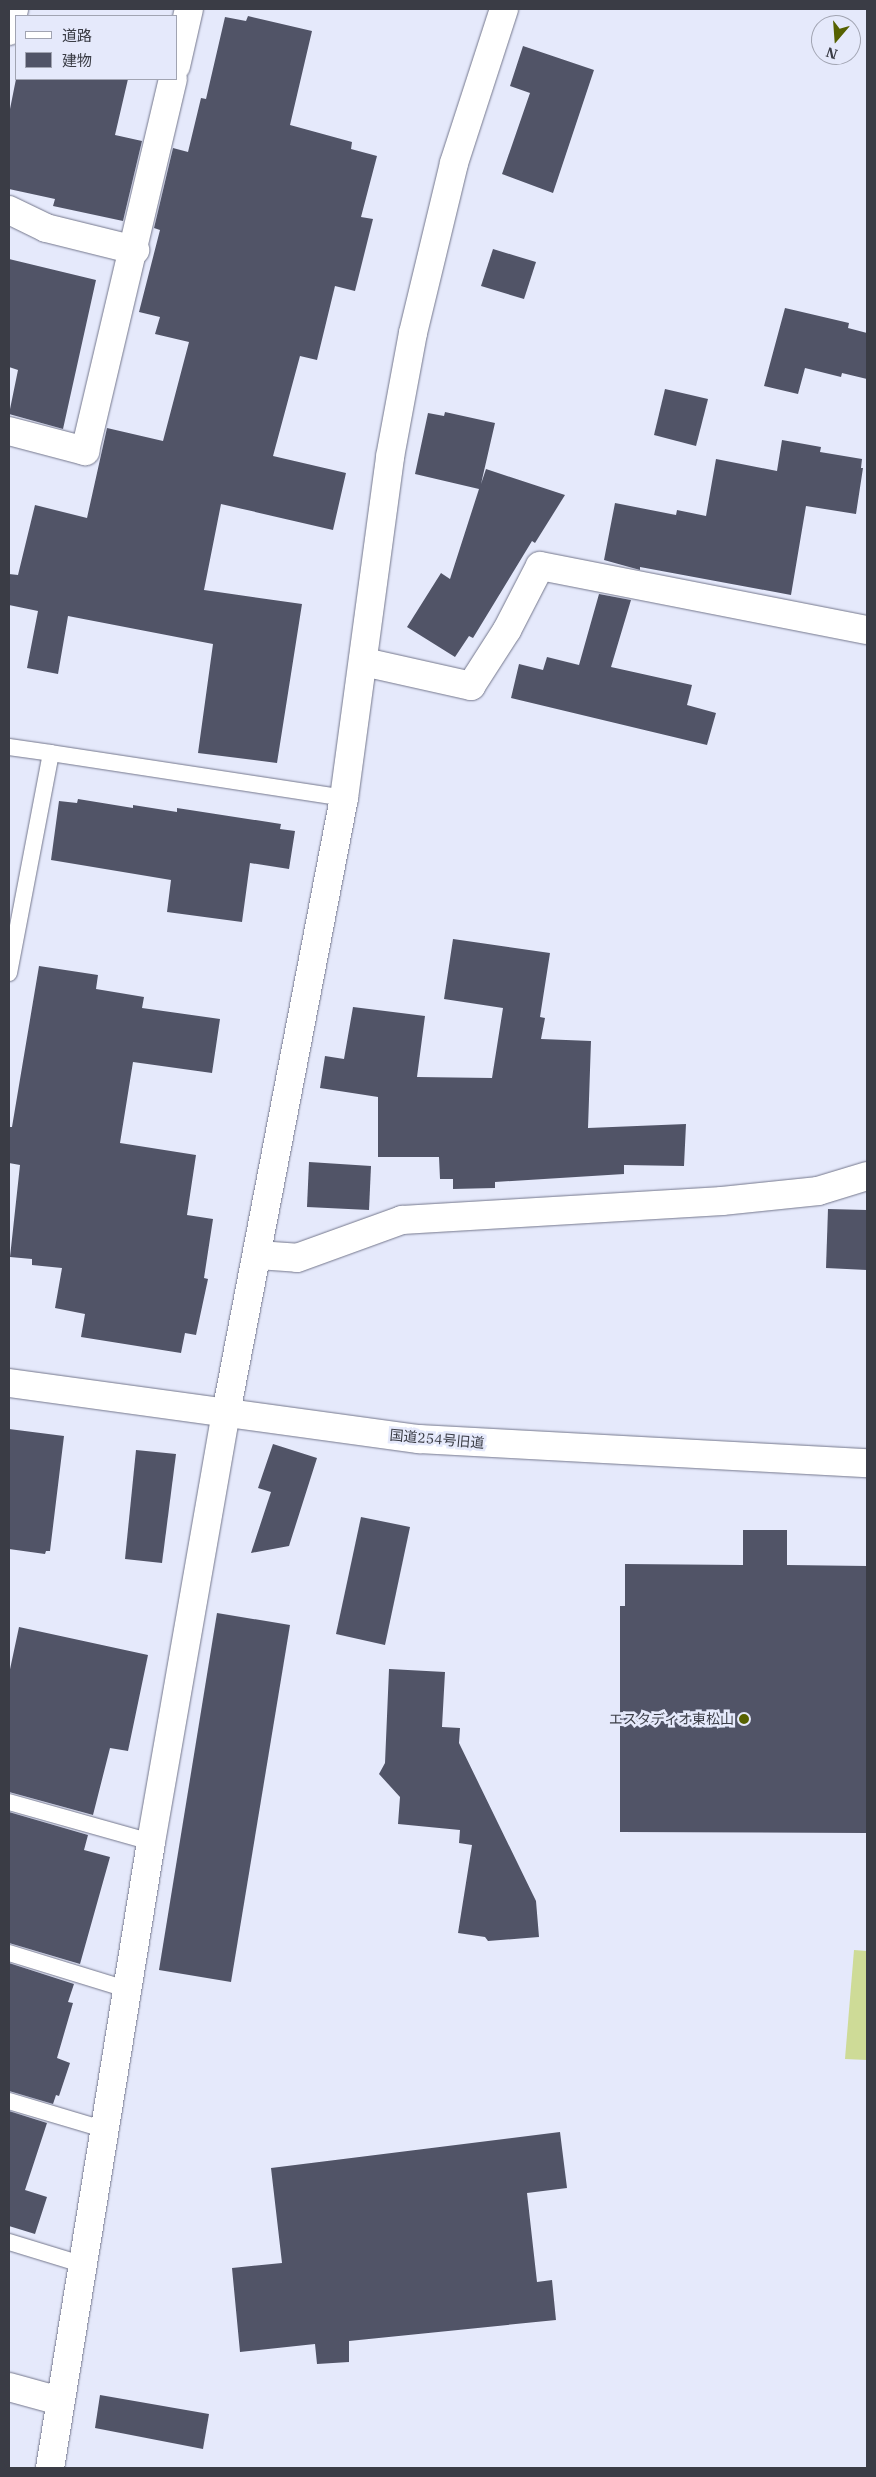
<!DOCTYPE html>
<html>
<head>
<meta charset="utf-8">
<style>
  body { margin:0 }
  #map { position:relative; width:876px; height:2477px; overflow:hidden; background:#e5e9fb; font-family:"IBM Plex Serif","Noto Sans JP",serif }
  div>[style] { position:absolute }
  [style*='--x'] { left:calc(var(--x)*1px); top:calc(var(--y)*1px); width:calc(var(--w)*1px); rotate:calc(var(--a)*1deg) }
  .green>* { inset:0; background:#cedb97 }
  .building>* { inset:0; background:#515467 }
  .roads { filter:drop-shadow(0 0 1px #74778c) drop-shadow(0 0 1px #74778c) }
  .lane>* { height:16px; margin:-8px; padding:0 8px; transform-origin:8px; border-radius:8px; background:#fff }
  .street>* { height:28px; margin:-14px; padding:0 14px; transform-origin:14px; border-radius:14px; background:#fff }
  .secondary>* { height:28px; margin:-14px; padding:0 14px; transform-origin:14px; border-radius:14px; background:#fff }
  .dots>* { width:14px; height:14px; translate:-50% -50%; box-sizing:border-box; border:2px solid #e5e9fb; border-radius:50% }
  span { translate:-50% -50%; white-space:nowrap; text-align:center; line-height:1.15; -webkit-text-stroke:5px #e5e9fb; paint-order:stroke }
  .street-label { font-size:14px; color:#3a3c45 }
  .poi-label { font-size:14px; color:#3a3c45 }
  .right { translate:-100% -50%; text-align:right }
  .frame { position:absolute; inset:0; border:10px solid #3a3c45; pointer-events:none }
  .legend { position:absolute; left:15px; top:15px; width:162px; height:65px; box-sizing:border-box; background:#e5e9fb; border:1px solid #a1a4b2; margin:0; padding:6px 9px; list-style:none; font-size:15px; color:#3a3c45 }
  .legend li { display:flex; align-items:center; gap:10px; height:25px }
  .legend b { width:25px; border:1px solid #a1a4b2 }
  .north { position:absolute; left:811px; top:15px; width:50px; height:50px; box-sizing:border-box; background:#e5e9fb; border:1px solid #a1a4b2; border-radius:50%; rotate:198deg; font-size:14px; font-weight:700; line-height:20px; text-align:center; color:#3a3c45 }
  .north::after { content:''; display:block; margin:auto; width:18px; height:22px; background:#566100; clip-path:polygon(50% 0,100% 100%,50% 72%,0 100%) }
</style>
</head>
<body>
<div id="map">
  <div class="green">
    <div style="clip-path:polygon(854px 1950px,867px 1951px,867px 2060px,845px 2059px)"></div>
  </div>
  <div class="building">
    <div style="clip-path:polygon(248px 16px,312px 31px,290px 125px,352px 142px,351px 149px,377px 156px,361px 217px,373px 219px,355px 291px,335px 286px,317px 360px,300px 356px,273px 456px,346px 473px,333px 530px,221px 504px,204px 590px,302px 604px,277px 763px,198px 753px,213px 644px,68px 616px,58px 674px,27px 668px,38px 611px,9px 605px,9px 574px,18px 575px,35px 505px,87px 518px,107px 428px,163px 441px,189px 342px,155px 334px,160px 317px,139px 312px,160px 230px,154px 228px,173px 148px,188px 152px,201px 98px,206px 99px,225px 17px,246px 21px)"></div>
    <div style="clip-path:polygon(523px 46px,594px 70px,553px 193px,502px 174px,530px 93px,510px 86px)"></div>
    <div style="clip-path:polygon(16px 79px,128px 79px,115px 135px,142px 141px,123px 221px,53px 206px,55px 199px,9px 189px,9px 114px)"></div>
    <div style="clip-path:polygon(493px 249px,536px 262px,524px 299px,481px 286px)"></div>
    <div style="clip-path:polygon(9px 259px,96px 280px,63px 429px,9px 414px,18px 370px,9px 367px)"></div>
    <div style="clip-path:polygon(785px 308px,849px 323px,848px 328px,867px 333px,867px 379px,842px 373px,841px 377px,805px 368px,798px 394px,764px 386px)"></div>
    <div style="clip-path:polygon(665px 389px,708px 399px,696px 446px,654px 435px)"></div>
    <div style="clip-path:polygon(445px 412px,495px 423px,481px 484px,486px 469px,565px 495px,535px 543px,532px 541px,473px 638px,469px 636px,455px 657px,407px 627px,441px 573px,450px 579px,479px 489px,415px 474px,428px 413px,444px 416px)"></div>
    <div style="clip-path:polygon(782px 440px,821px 447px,820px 452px,862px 459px,861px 468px,863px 468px,856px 514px,806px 506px,791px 595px,640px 567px,640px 570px,604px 560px,615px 503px,676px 515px,677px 510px,706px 516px,716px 459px,777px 471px)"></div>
    <div style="clip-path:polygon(599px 594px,631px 600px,611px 667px,692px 685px,687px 705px,716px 713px,707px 745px,511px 698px,519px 664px,543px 670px,547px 657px,579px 665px)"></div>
    <div style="clip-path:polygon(78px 799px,133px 808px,133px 805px,177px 812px,177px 808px,281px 824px,280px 829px,295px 831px,289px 869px,250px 863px,242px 922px,167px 912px,171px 880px,51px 860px,59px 801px,77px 803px)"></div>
    <div style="clip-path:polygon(453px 939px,550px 953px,540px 1017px,545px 1018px,541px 1039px,591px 1041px,588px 1128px,686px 1124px,684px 1166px,624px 1165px,624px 1174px,495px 1182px,495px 1188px,453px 1189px,453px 1179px,440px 1179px,439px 1157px,378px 1157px,378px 1097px,320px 1088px,325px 1056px,344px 1059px,353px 1007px,425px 1016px,417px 1077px,492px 1078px,503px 1008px,444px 999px)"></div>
    <div style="clip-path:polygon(39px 966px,98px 975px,96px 989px,144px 997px,142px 1008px,220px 1019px,212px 1073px,133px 1062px,120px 1143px,196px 1155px,187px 1215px,213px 1219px,204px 1278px,208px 1279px,196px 1335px,185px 1333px,181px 1353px,81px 1337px,85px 1314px,55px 1308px,62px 1268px,32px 1265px,32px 1259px,10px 1257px,20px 1165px,9px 1163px,9px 1127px,12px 1127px)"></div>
    <div style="clip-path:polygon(309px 1162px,371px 1166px,369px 1210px,307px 1207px)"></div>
    <div style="clip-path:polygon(828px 1209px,867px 1210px,867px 1270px,826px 1268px)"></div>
    <div style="clip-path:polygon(9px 1429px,64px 1436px,50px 1551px,46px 1551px,45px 1554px,9px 1549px)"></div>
    <div style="clip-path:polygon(273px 1444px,317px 1458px,289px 1546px,251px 1553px,271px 1492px,258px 1488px)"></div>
    <div style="clip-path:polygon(136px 1450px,176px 1454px,162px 1563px,125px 1559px)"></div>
    <div style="clip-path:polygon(361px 1517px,410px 1527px,385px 1645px,336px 1634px)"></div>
    <div style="clip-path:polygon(743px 1530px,787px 1530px,787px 1565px,867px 1566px,867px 1833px,620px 1832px,620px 1606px,625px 1606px,625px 1564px,743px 1565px)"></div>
    <div style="clip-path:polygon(217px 1613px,290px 1625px,231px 1982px,159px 1970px)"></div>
    <div style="clip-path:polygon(19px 1627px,148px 1655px,128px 1751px,110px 1748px,93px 1815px,9px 1792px,9px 1674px)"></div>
    <div style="clip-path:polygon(389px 1669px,445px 1672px,442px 1727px,460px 1728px,459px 1743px,536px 1901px,539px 1937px,488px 1941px,485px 1937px,458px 1933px,472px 1845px,459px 1843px,460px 1830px,398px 1824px,400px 1797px,379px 1774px,385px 1763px)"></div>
    <div style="clip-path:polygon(9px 1812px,88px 1835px,84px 1850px,110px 1857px,80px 1964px,9px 1943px)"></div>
    <div style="clip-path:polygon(9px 1963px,74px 1984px,68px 2002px,73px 2003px,57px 2058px,70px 2063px,59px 2096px,56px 2095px,53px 2104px,9px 2091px)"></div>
    <div style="clip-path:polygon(9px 2111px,47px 2123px,25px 2190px,47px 2197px,35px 2234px,9px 2226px)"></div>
    <div style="clip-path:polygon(560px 2132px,567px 2188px,527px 2193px,537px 2282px,552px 2280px,556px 2320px,349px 2341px,349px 2362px,317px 2364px,315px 2344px,240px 2352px,232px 2268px,282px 2263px,271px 2168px)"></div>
    <div style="clip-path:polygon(100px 2395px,209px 2414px,203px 2449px,95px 2428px)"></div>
  </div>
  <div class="roads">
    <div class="lane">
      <div style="--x:9;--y:747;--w:42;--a:8.1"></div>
      <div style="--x:51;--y:753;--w:224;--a:100.8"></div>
      <div style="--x:51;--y:753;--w:296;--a:8.7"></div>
      <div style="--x:9;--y:1802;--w:148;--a:15.7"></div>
      <div style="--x:9;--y:1953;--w:126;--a:17.1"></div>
      <div style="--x:9;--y:2101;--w:101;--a:16.6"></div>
      <div style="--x:9;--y:2242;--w:78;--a:17"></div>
    </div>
    <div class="street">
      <div style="--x:9;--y:31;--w:23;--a:-77"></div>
      <div style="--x:176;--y:66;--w:58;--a:-77.2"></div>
      <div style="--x:9;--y:210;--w:41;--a:25.9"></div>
      <div style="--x:46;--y:228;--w:92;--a:13.9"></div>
      <div style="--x:9;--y:431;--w:79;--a:14.7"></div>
      <div style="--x:85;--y:451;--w:382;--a:-76.7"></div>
      <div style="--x:364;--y:662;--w:110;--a:12.6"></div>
      <div style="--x:471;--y:686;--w:67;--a:-57.3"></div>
      <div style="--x:507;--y:630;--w:72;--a:-62.7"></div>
      <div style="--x:540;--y:566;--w:333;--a:11.1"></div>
      <div style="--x:258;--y:1255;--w:39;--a:4"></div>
      <div style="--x:297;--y:1258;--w:112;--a:-19.9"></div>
      <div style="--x:402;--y:1220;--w:321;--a:-3.4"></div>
      <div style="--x:722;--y:1201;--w:97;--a:-5.9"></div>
      <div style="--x:818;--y:1191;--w:51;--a:-17"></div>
      <div style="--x:9;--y:2387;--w:53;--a:15.4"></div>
    </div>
    <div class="secondary">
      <div style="--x:9;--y:1383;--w:414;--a:7.8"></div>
      <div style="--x:419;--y:1439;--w:449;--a:3.1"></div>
      <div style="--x:50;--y:2468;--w:634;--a:-80.83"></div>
      <div style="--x:151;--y:1842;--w:436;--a:-80.1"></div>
      <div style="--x:226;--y:1413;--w:626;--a:-79.14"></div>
      <div style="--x:344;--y:798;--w:344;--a:-82.3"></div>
      <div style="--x:390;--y:457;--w:126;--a:-79.5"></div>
      <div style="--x:413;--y:333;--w:175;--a:-76.4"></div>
      <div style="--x:454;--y:163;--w:162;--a:-72"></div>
    </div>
  </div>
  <div class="dots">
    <div style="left:744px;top:1719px;background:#566100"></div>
  </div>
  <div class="street-label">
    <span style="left:437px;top:1439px;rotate:5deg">国道254号旧道</span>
  </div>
  <div class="poi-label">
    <span class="right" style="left:734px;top:1719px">エスタディオ東松山</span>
  </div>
  <div class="frame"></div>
  <ul class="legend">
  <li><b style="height:6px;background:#fff"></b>道路</li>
  <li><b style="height:14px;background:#515467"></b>建物</li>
  </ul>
  <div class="north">N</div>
</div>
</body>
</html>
